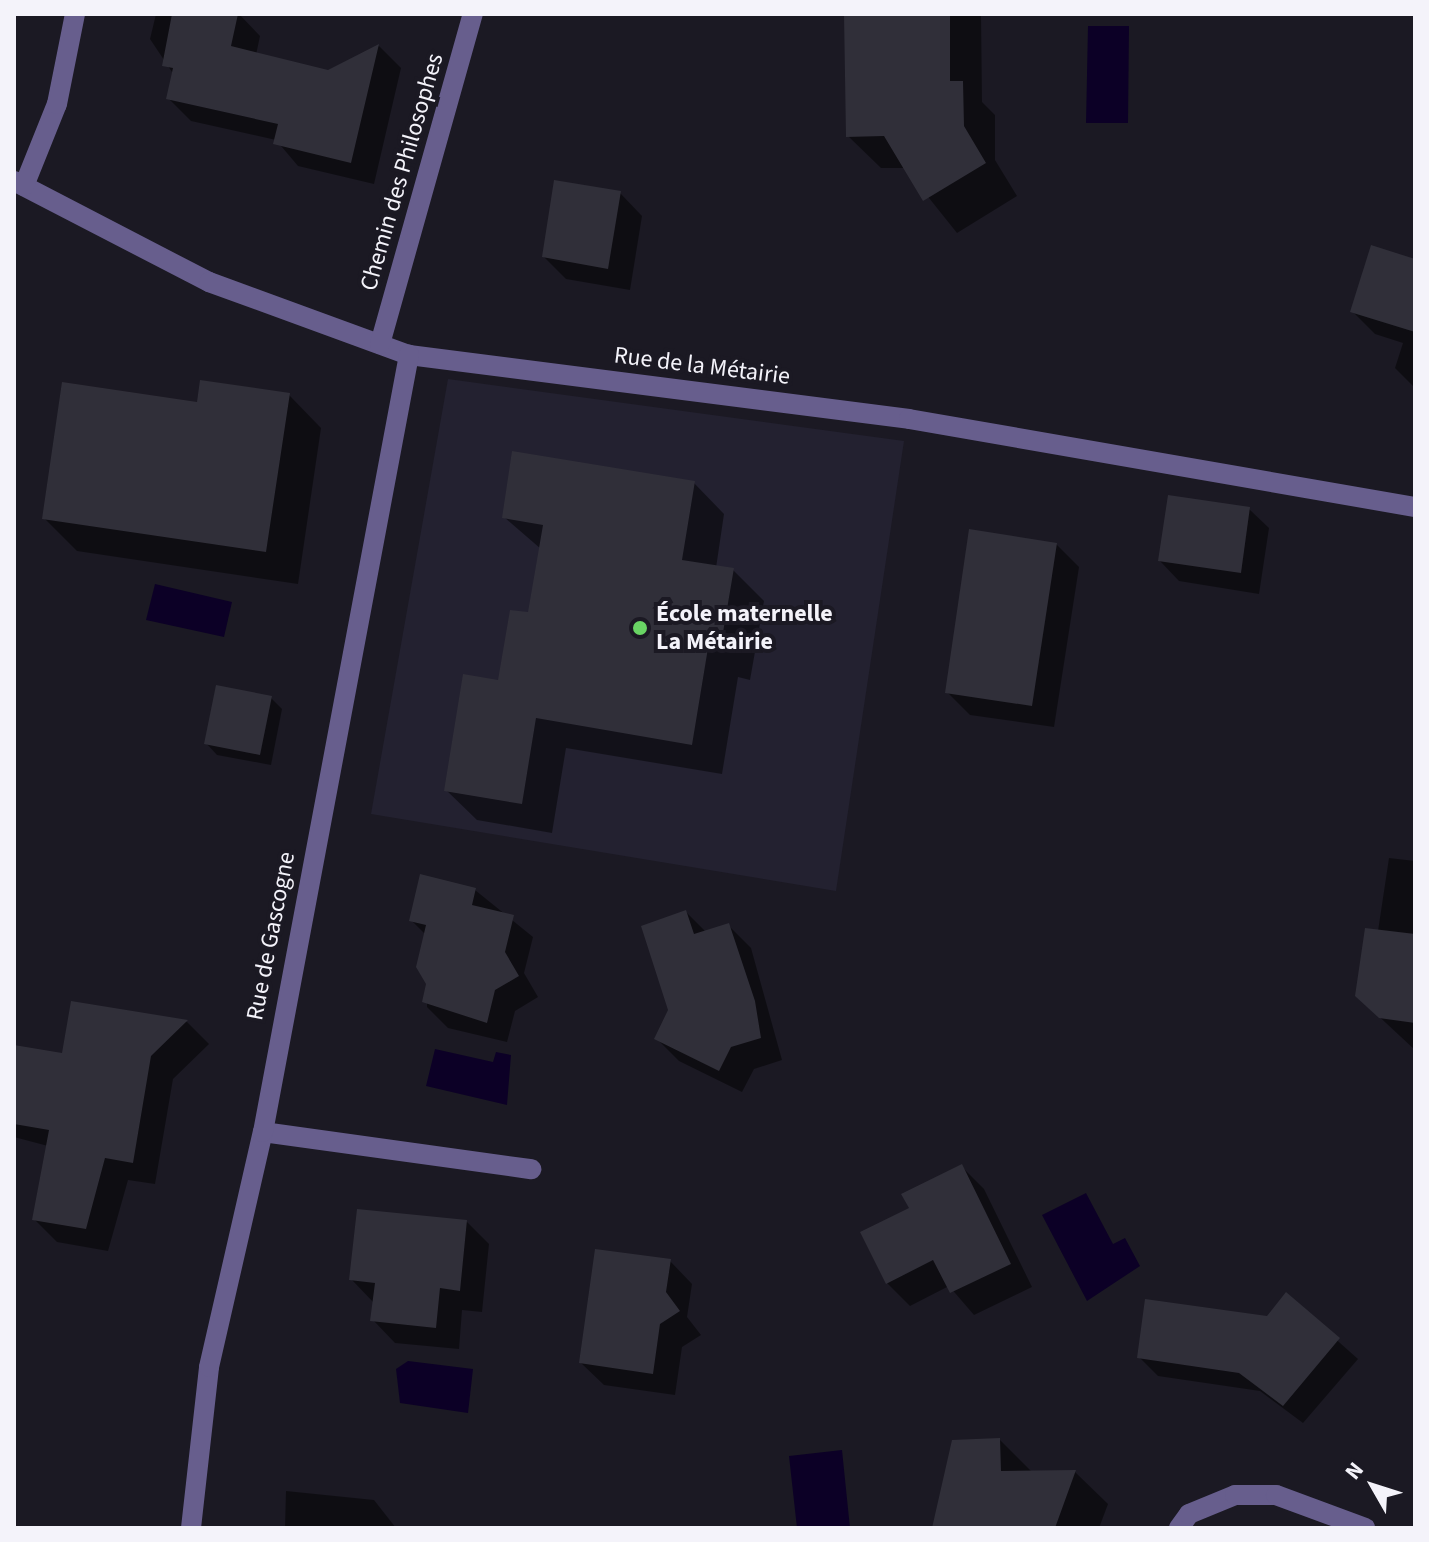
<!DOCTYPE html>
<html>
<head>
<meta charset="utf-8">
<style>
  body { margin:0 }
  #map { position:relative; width:1429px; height:1542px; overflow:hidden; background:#1b1923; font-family:"Source Sans 3",sans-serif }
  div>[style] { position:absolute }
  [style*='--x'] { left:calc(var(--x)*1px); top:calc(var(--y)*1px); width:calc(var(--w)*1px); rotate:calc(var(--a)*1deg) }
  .built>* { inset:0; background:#232130 }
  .water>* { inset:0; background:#0c0026 }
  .shadow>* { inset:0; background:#0007 }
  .building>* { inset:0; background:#302f39 }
  .minor>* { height:20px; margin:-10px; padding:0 10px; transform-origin:10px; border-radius:10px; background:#675e8d }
  .dots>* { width:22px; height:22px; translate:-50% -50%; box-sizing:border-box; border:4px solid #1b1923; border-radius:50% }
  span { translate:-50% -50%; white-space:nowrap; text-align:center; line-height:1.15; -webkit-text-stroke:8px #1b1923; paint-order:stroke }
  .street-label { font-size:24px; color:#f4f3fa }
  .poi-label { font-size:24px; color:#f4f3fa; font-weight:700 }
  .left { translate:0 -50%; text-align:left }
  .frame { position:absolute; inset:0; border:16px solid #f4f3fa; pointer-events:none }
  .north { position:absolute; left:1333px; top:1446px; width:80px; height:80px; -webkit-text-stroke:6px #1b1923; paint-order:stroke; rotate:309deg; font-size:22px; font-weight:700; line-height:32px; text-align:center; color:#f4f3fa }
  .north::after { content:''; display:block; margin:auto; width:28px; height:36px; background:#f4f3fa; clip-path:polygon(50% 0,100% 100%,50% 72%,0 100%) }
</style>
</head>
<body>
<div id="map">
  <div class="built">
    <div style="clip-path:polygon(448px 379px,904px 441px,836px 891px,371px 814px)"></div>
  </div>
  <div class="water">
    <div style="clip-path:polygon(1088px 26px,1129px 26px,1128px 123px,1086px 123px)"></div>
    <div style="clip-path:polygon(155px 584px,232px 602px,224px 637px,146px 620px)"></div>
    <div style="clip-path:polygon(435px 1049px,493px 1062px,496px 1052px,511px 1055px,507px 1105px,426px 1086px)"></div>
    <div style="clip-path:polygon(1086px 1193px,1113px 1244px,1125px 1238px,1140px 1266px,1087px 1301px,1042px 1215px)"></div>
    <div style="clip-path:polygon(408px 1361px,473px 1369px,468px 1413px,400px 1403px,396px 1369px)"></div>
    <div style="clip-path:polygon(842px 1450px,850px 1528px,797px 1528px,789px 1456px)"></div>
  </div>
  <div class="shadow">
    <div style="clip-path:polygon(156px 14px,239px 14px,260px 36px,256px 55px,328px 72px,379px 46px,401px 68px,374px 184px,298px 166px,276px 140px,191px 121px,168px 98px,174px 75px,150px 39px)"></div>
    <div style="clip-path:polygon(846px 14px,981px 14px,982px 102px,995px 115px,995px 160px,1017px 196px,957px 233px,905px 168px,881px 168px,848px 136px)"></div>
    <div style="clip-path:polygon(620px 193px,642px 216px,630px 290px,566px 279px,544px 257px)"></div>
    <div style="clip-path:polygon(1415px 261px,1415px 388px,1395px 368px,1403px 343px,1375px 334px,1352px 311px)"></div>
    <div style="clip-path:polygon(289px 395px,321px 428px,298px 584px,77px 551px,44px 518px,199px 404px)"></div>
    <div style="clip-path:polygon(694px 483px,724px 514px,716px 568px,733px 570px,764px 601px,750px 680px,738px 677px,722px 774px,566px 748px,552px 833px,477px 820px,446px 790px,530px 615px,541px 549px,504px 517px)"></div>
    <div style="clip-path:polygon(1249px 509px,1269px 528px,1259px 594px,1179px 581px,1160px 561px)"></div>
    <div style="clip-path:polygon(1056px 544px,1079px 567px,1054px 727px,970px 715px,947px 692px)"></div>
    <div style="clip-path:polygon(271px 698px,282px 709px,271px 765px,217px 755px,206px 743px)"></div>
    <div style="clip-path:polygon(1389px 858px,1415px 861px,1415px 1050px,1357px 996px,1378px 931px)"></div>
    <div style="clip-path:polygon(475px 890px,533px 937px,524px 973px,538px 997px,515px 1011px,507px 1042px,448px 1028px,427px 1007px,426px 935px,411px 920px)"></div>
    <div style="clip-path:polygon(686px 912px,706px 932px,728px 925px,751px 948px,782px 1060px,754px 1069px,742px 1092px,679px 1061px,656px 1038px,671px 1010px)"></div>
    <div style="clip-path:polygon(73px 1004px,187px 1022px,209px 1044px,173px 1079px,155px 1184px,128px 1180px,108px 1251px,57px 1242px,34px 1219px,48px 1146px,14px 1137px,14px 1047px,64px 1055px)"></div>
    <div style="clip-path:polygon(962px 1167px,984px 1189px,1032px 1287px,974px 1315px,949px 1286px,910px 1306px,887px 1283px,912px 1209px)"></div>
    <div style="clip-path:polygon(467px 1222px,489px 1244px,482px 1312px,462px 1310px,459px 1349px,395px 1343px,373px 1320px,374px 1303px,352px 1280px)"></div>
    <div style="clip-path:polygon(670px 1261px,692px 1284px,687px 1317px,701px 1335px,682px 1347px,675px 1395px,604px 1385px,581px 1363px)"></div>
    <div style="clip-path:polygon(1286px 1295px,1358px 1359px,1303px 1423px,1260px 1391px,1158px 1376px,1139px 1357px,1267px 1318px)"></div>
    <div style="clip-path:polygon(1000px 1440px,1032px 1472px,1075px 1472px,1108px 1504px,1099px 1528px,934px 1528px,954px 1442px)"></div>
    <div style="clip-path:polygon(286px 1491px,374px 1500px,396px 1528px,285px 1528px)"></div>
  </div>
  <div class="building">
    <div style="clip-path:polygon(172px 14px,238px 14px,231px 46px,328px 70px,379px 44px,351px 163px,273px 144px,278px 124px,166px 99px,173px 68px,162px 66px)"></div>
    <div style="clip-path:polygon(844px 14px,950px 14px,950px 81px,963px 81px,964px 126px,986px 163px,923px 201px,884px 136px,846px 137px)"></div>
    <div style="clip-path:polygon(554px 180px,621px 191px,608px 269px,542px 257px)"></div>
    <div style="clip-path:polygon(1371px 245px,1415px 259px,1415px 332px,1350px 312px)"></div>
    <div style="clip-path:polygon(200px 380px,290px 393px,266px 552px,42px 519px,62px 382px,197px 402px)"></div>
    <div style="clip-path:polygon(512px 451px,695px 481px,682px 560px,734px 568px,720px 650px,708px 648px,692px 745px,536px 718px,522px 804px,444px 791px,463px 674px,498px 680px,510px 610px,528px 612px,543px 525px,502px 518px)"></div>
    <div style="clip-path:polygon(1168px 495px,1250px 507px,1241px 573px,1158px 561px)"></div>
    <div style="clip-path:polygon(969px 529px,1057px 543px,1032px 706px,945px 693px)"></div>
    <div style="clip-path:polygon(216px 685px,272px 696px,260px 755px,204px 744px)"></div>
    <div style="clip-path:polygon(420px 874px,476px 888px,472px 905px,514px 915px,505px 952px,519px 976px,495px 990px,487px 1023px,422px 1002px,426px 984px,416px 967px,426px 925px,409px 921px)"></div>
    <div style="clip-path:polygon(686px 910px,694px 934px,729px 923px,755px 1001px,761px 1038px,731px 1047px,719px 1071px,654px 1039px,668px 1010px,641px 926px)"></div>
    <div style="clip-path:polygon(1365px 928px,1415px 934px,1415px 1023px,1379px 1018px,1355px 996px)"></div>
    <div style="clip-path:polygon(71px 1001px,188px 1020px,151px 1056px,133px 1163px,105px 1158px,86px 1229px,32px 1220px,49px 1130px,14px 1124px,14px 1045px,62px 1053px)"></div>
    <div style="clip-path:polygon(962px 1164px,1011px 1264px,950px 1293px,933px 1260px,886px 1284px,860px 1232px,909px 1208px,901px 1194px)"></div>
    <div style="clip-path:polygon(357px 1209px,467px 1220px,460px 1291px,440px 1288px,436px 1328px,370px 1321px,375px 1283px,349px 1280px)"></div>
    <div style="clip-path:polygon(595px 1249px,671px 1259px,666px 1292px,680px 1311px,660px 1324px,653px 1374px,579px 1363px)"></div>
    <div style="clip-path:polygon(1286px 1292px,1340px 1338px,1283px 1406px,1239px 1373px,1137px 1358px,1145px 1299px,1267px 1316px)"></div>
    <div style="clip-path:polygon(1000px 1438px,1001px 1471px,1076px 1470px,1055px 1528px,932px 1528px,952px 1440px)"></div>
  </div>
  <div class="minor">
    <div style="--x:14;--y:181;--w:220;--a:27.4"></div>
    <div style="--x:209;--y:282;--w:213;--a:20.1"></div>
    <div style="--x:409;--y:355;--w:504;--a:7.29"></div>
    <div style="--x:909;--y:419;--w:514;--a:9.87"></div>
    <div style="--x:24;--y:186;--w:88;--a:-68.1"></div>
    <div style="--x:57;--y:104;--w:92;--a:-78.7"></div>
    <div style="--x:380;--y:344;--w:343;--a:-74.3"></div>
    <div style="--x:263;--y:1132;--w:271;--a:7.9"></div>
    <div style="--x:191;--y:1528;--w:162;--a:-83.6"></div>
    <div style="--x:209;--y:1367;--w:241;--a:-77.1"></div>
    <div style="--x:263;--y:1132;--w:791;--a:-79.36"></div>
    <div style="--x:1179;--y:1528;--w:17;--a:-54"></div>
    <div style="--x:1189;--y:1514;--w:50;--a:-22.4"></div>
    <div style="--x:1235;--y:1495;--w:41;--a:0"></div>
    <div style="--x:1276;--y:1495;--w:95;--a:20.3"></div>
  </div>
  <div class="dots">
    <div style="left:640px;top:628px;background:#69d464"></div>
  </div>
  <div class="street-label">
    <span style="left:402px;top:172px;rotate:-74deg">Chemin des Philosophes</span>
    <span style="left:702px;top:366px;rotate:7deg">Rue de la Métairie</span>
    <span style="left:271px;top:936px;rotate:-79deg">Rue de Gascogne</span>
  </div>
  <div class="poi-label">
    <span class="left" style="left:656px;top:628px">École maternelle<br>La Métairie</span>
  </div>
  <div class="frame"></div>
  <div class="north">N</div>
</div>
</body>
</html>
